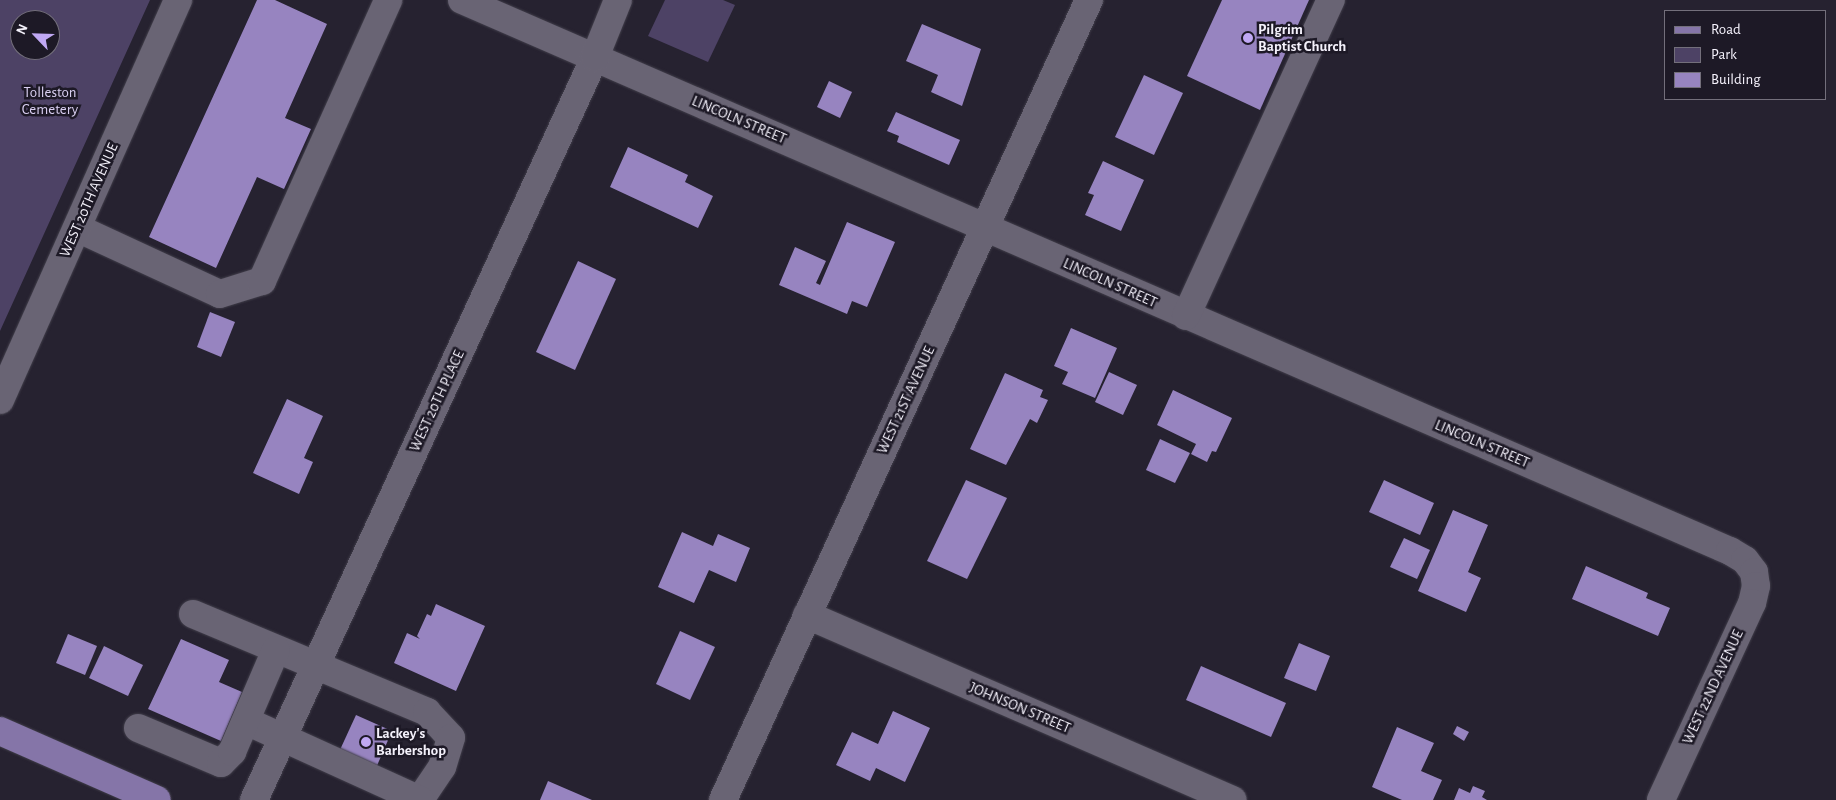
<!DOCTYPE html>
<html>
<head>
<meta charset="utf-8">
<style>
  body { margin:0 }
  #map { position:relative; width:1836px; height:800px; overflow:hidden; background:#262230; font-family:"Alegreya Sans",sans-serif }
  div>[style] { position:absolute }
  [style*='--x'] { left:calc(var(--x)*1px); top:calc(var(--y)*1px); width:calc(var(--w)*1px); rotate:calc(var(--a)*1deg) }
  .green>* { inset:0; background:#4d4265 }
  .building>* { inset:0; background:#9784c0 }
  .roads { filter:drop-shadow(0 0 1px #413e4a) drop-shadow(0 0 1px #413e4a) }
  .minor>* { height:28px; margin:-14px; padding:0 14px; transform-origin:14px; border-radius:14px; background:#696474 }
  .major>* { height:28px; margin:-14px; padding:0 14px; transform-origin:14px; border-radius:14px; background:#8575a8 }
  .dots>* { width:14px; height:14px; translate:-50% -50%; box-sizing:border-box; border:2px solid #1d1926; border-radius:50% }
  span { translate:-50% -50%; white-space:nowrap; text-align:center; line-height:1.15; -webkit-text-stroke:5px #1d1926; paint-order:stroke }
  .poi-label { font-size:15px; color:#f4f1fb; font-weight:700 }
  .left { translate:0 -50%; text-align:left }
  .park-label { font-size:15px; color:#dad0f2 }
  .street-label { font-size:15px; color:#f4f1fb }
  .legend { position:absolute; left:1664px; top:10px; width:162px; height:90px; box-sizing:border-box; background:#1d1926; border:1px solid #736f7b; margin:0; padding:6px 9px; list-style:none; font-size:15px; color:#f4f1fb }
  .legend li { display:flex; align-items:center; gap:10px; height:25px }
  .legend b { width:25px; border:1px solid #736f7b }
  .north { position:absolute; left:10px; top:10px; width:50px; height:50px; box-sizing:border-box; background:#1d1926; border:1px solid #736f7b; border-radius:50%; rotate:294deg; font-size:14px; font-weight:700; line-height:20px; text-align:center; color:#f4f1fb }
  .north::after { content:''; display:block; margin:auto; width:18px; height:22px; background:#c0a8f4; clip-path:polygon(50% 0,100% 100%,50% 72%,0 100%) }
</style>
</head>
<body>
<div id="map">
  <div class="green">
    <div style="clip-path:polygon(evenodd,0 0,150px 0,0 331px,0 0,20px 20px,50px 20px,50px 50px,20px 50px,20px 20px)"></div>
    <div style="clip-path:polygon(665px 0,723px 0,735px 5px,708px 62px,648px 36px)"></div>
  </div>
  <div class="building">
    <div style="clip-path:polygon(257px 0,275px 0,327px 24px,285px 118px,311px 129px,284px 189px,257px 177px,216px 268px,149px 237px)"></div>
    <div style="clip-path:polygon(1222px 0,1309px 0,1260px 110px,1187px 76px)"></div>
    <div style="clip-path:polygon(922px 24px,981px 49px,962px 106px,931px 92px,938px 75px,906px 61px)"></div>
    <div style="clip-path:polygon(1144px 75px,1183px 93px,1154px 155px,1115px 137px)"></div>
    <div style="clip-path:polygon(829px 81px,852px 92px,840px 118px,817px 107px)"></div>
    <div style="clip-path:polygon(896px 112px,960px 140px,949px 165px,897px 142px,899px 136px,887px 131px)"></div>
    <div style="clip-path:polygon(628px 147px,688px 175px,685px 182px,713px 196px,698px 228px,610px 187px)"></div>
    <div style="clip-path:polygon(1103px 161px,1144px 180px,1121px 231px,1085px 215px,1094px 195px,1088px 193px)"></div>
    <div style="clip-path:polygon(847px 222px,895px 242px,867px 307px,852px 301px,847px 314px,779px 285px,795px 247px,826px 261px,816px 283px,820px 285px)"></div>
    <div style="clip-path:polygon(578px 261px,616px 279px,575px 370px,536px 352px)"></div>
    <div style="clip-path:polygon(210px 312px,235px 322px,221px 357px,197px 347px)"></div>
    <div style="clip-path:polygon(1071px 328px,1117px 348px,1095px 398px,1062px 384px,1068px 372px,1054px 366px)"></div>
    <div style="clip-path:polygon(1109px 372px,1137px 385px,1123px 415px,1095px 402px)"></div>
    <div style="clip-path:polygon(1005px 373px,1043px 390px,1040px 397px,1048px 400px,1037px 423px,1030px 419px,1006px 465px,970px 449px)"></div>
    <div style="clip-path:polygon(1173px 390px,1232px 418px,1216px 452px,1212px 451px,1207px 462px,1191px 454px,1196px 444px,1157px 425px)"></div>
    <div style="clip-path:polygon(287px 399px,323px 416px,304px 458px,313px 462px,299px 494px,253px 473px)"></div>
    <div style="clip-path:polygon(1160px 439px,1190px 453px,1175px 483px,1146px 470px)"></div>
    <div style="clip-path:polygon(966px 480px,1007px 498px,967px 579px,927px 561px)"></div>
    <div style="clip-path:polygon(1384px 480px,1434px 503px,1420px 535px,1369px 512px)"></div>
    <div style="clip-path:polygon(1453px 510px,1488px 525px,1468px 572px,1481px 578px,1466px 612px,1418px 591px)"></div>
    <div style="clip-path:polygon(682px 532px,713px 546px,718px 534px,750px 548px,736px 582px,709px 570px,694px 603px,658px 587px)"></div>
    <div style="clip-path:polygon(1404px 538px,1430px 550px,1417px 579px,1390px 567px)"></div>
    <div style="clip-path:polygon(1586px 566px,1648px 593px,1646px 598px,1670px 608px,1658px 636px,1572px 599px)"></div>
    <div style="clip-path:polygon(436px 604px,485px 626px,456px 691px,394px 663px,407px 633px,420px 639px,417px 636px,427px 614px,431px 616px)"></div>
    <div style="clip-path:polygon(680px 631px,715px 647px,690px 700px,656px 684px)"></div>
    <div style="clip-path:polygon(68px 634px,97px 646px,85px 675px,56px 663px)"></div>
    <div style="clip-path:polygon(181px 639px,229px 660px,219px 682px,242px 692px,221px 741px,148px 709px)"></div>
    <div style="clip-path:polygon(1299px 643px,1330px 656px,1316px 691px,1284px 678px)"></div>
    <div style="clip-path:polygon(104px 646px,143px 665px,128px 696px,89px 678px)"></div>
    <div style="clip-path:polygon(1201px 666px,1286px 703px,1271px 737px,1186px 700px)"></div>
    <div style="clip-path:polygon(893px 711px,930px 728px,905px 782px,876px 768px,870px 781px,836px 765px,852px 732px,878px 744px)"></div>
    <div style="clip-path:polygon(356px 715px,392px 731px,376px 768px,339px 752px)"></div>
    <div style="clip-path:polygon(1457px 726px,1469px 732px,1464px 741px,1453px 734px)"></div>
    <div style="clip-path:polygon(1397px 727px,1434px 743px,1421px 771px,1442px 780px,1433px 800px,1402px 800px,1372px 787px)"></div>
    <div style="clip-path:polygon(548px 781px,592px 800px,540px 800px)"></div>
    <div style="clip-path:polygon(1473px 786px,1485px 791px,1482px 797px,1487px 800px,1454px 800px,1459px 788px,1470px 793px)"></div>
  </div>
  <div class="roads">
    <div class="minor">
      <div style="--x:462;--y:0;--w:1383;--a:23.49"></div>
      <div style="--x:1730;--y:551;--w:17;--a:31"></div>
      <div style="--x:1745;--y:560;--w:15;--a:53"></div>
      <div style="--x:1754;--y:572;--w:14;--a:82"></div>
      <div style="--x:1756;--y:586;--w:17;--a:103"></div>
      <div style="--x:1752;--y:603;--w:217;--a:114.8"></div>
      <div style="--x:77;--y:228;--w:157;--a:24.8"></div>
      <div style="--x:220;--y:294;--w:44;--a:-17.2"></div>
      <div style="--x:262;--y:281;--w:308;--a:-65.8"></div>
      <div style="--x:1186;--y:316;--w:348;--a:-65.4"></div>
      <div style="--x:0;--y:400;--w:438;--a:-66"></div>
      <div style="--x:193;--y:614;--w:254;--a:22.7"></div>
      <div style="--x:427;--y:712;--w:35;--a:47"></div>
      <div style="--x:451;--y:738;--w:30;--a:107"></div>
      <div style="--x:442;--y:767;--w:40;--a:124"></div>
      <div style="--x:420;--y:800;--w:191;--a:-155.6"></div>
      <div style="--x:807;--y:615;--w:464;--a:23.5"></div>
      <div style="--x:138;--y:728;--w:90;--a:22.9"></div>
      <div style="--x:221;--y:763;--w:16;--a:-45"></div>
      <div style="--x:232;--y:752;--w:111;--a:-66.7"></div>
      <div style="--x:254;--y:800;--w:818;--a:-65.35"></div>
      <div style="--x:595;--y:57;--w:61;--a:-68"></div>
      <div style="--x:723;--y:800;--w:880;--a:-65.42"></div>
    </div>
    <div class="major">
      <div style="--x:0;--y:731;--w:171;--a:23.7"></div>
    </div>
  </div>
  <div class="dots">
    <div style="left:1248px;top:38px;background:#c0a8f4"></div>
    <div style="left:366px;top:742px;background:#c0a8f4"></div>
  </div>
  <div class="poi-label">
    <span class="left" style="left:1258px;top:38px">Pilgrim<br>Baptist Church</span>
    <span class="left" style="left:376px;top:742px">Lackey's<br>Barbershop</span>
  </div>
  <div class="park-label">
    <span style="left:50px;top:101px">Tolleston<br>Cemetery</span>
  </div>
  <div class="street-label">
    <span style="left:739px;top:120px;rotate:23deg">LINCOLN STREET</span>
    <span style="left:89px;top:200px;rotate:-66deg">WEST 20TH AVENUE</span>
    <span style="left:1110px;top:283px;rotate:24deg">LINCOLN STREET</span>
    <span style="left:906px;top:400px;rotate:-65deg">WEST 21ST AVENUE</span>
    <span style="left:437px;top:401px;rotate:-65deg">WEST 20TH PLACE</span>
    <span style="left:1482px;top:444px;rotate:23deg">LINCOLN STREET</span>
    <span style="left:1713px;top:687px;rotate:-65deg">WEST 22ND AVENUE</span>
    <span style="left:1020px;top:708px;rotate:23deg">JOHNSON STREET</span>
  </div>
  <ul class="legend">
  <li><b style="height:6px;background:#8575a8"></b>Road</li>
  <li><b style="height:14px;background:#4d4265"></b>Park</li>
  <li><b style="height:14px;background:#9784c0"></b>Building</li>
  </ul>
  <div class="north">N</div>
</div>
</body>
</html>
